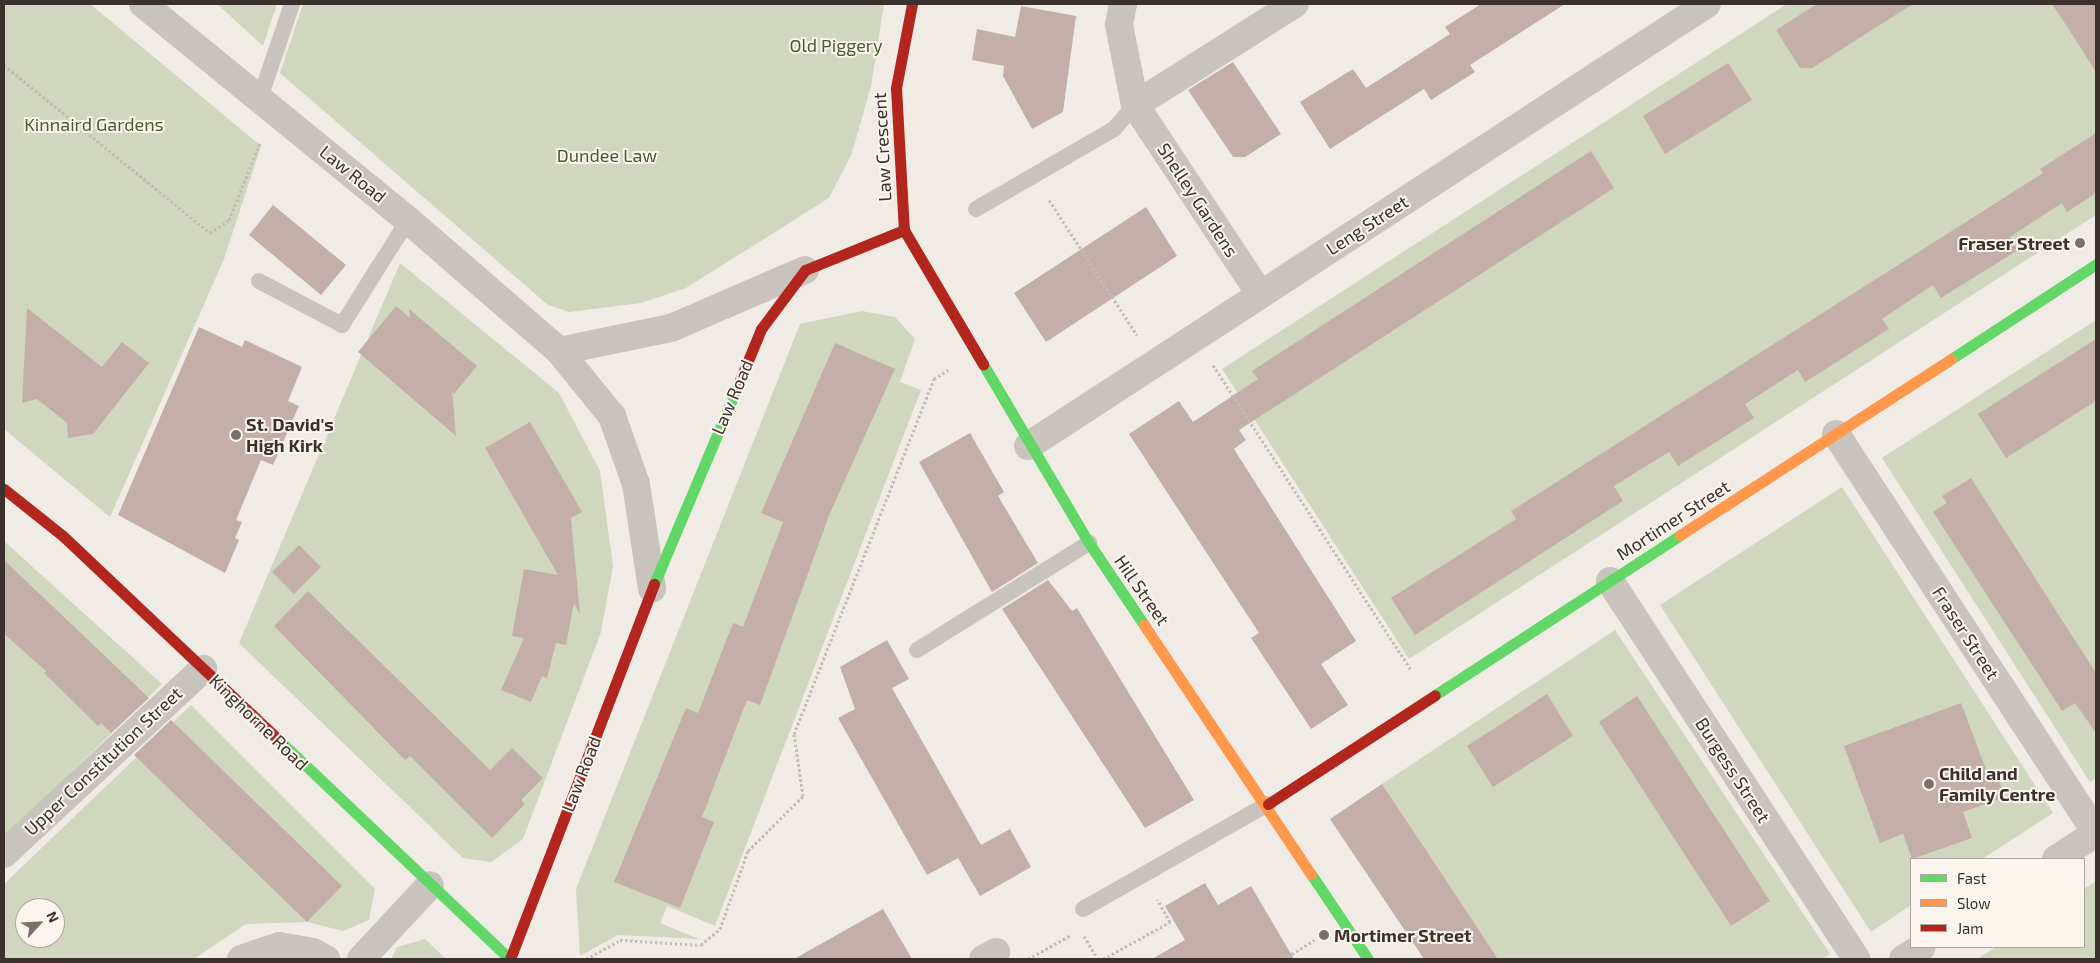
<!DOCTYPE html>
<html>
<head>
<meta charset="utf-8">
<style>
  body { margin:0 }
  #map { position:relative; width:2100px; height:963px; overflow:hidden; background:#f0ebe5; font-family:"Exo 2",sans-serif }
  div>[style] { position:absolute }
  [style*='--x'] { left:calc(var(--x)*1px); top:calc(var(--y)*1px); width:calc(var(--w)*1px); rotate:calc(var(--a)*1deg) }
  .green>* { inset:0; background:#d1d6bf }
  .building>* { inset:0; background:#c3afa7 }
  .path>* { height:3px; margin-top:-1.5px; transform-origin:0; background:repeating-linear-gradient(90deg,#c2bbb6 0 2.5px,transparent 0 5px) }
  .lane>* { height:16px; margin:-8px; padding:0 8px; transform-origin:8px; border-radius:8px; background:#c9c3be }
  .street>* { height:28px; margin:-14px; padding:0 14px; transform-origin:14px; border-radius:14px; background:#c9c3be }
  .fast>* { height:11px; margin:-5.5px; padding:0 5.5px; transform-origin:5.5px; border-radius:5.5px; background:#63d668 }
  .slow>* { height:11px; margin:-5.5px; padding:0 5.5px; transform-origin:5.5px; border-radius:5.5px; background:#ff974d }
  .jam>* { height:11px; margin:-5.5px; padding:0 5.5px; transform-origin:5.5px; border-radius:5.5px; background:#b3261e }
  .dots>* { width:14px; height:14px; translate:-50% -50%; box-sizing:border-box; border:2px solid #fbf5ee; border-radius:50% }
  span { translate:-50% -50%; white-space:nowrap; text-align:center; line-height:1.15; -webkit-text-stroke:4px #fbf5ee; paint-order:stroke }
  .park-label { font-size:18px; color:#4a5a2e }
  .street-label { font-size:18px; color:#3b302b }
  .poi-label { font-size:18px; color:#3b302b; font-weight:700 }
  .right { translate:-100% -50%; text-align:right }
  .left { translate:0 -50%; text-align:left }
  .frame { position:absolute; inset:0; border:5px solid #3b302b; pointer-events:none }
  .legend { position:absolute; left:1910px; top:858px; width:175px; height:90px; box-sizing:border-box; background:#fbf5ee; border:1px solid #aea6a0; margin:0; padding:6px 9px; list-style:none; font-size:15px; color:#3b302b }
  .legend li { display:flex; align-items:center; gap:10px; height:25px }
  .legend b { width:25px; border:1px solid #aea6a0 }
  .north { position:absolute; left:15px; top:898px; width:50px; height:50px; box-sizing:border-box; background:#fbf5ee; border:1px solid #aea6a0; border-radius:50%; rotate:65deg; font-size:14px; font-weight:700; line-height:20px; text-align:center; color:#3b302b }
  .north::after { content:''; display:block; margin:auto; width:18px; height:22px; background:#7a716c; clip-path:polygon(50% 0,100% 100%,50% 72%,0 100%) }
</style>
</head>
<body>
<div id="map">
  <div class="green">
    <div style="clip-path:polygon(4px 4px,90px 4px,261px 146px,224px 259px,110px 517px,4px 429px)"></div>
    <div style="clip-path:polygon(217px 4px,277px 4px,263px 46px)"></div>
    <div style="clip-path:polygon(303px 4px,884px 4px,871px 86px,852px 153px,829px 198px,686px 288px,641px 303px,569px 312px,548px 305px,280px 73px)"></div>
    <div style="clip-path:polygon(1787px 4px,2096px 4px,2096px 215px,1409px 659px,1222px 369px)"></div>
    <div style="clip-path:polygon(400px 263px,559px 393px,600px 471px,613px 566px,601px 632px,523px 839px,491px 862px,463px 858px,239px 643px)"></div>
    <div style="clip-path:polygon(862px 311px,895px 317px,915px 339px,900px 382px,921px 390px,715px 926px,667px 906px,660px 923px,699px 939px,618px 935px,580px 956px,576px 889px,800px 324px)"></div>
    <div style="clip-path:polygon(2096px 320px,2096px 778px,2090px 782px,1882px 458px)"></div>
    <div style="clip-path:polygon(1842px 487px,2053px 813px,1982px 859px,1911px 859px,1911px 905px,1871px 932px,1660px 605px)"></div>
    <div style="clip-path:polygon(4px 541px,162px 684px,4px 838px)"></div>
    <div style="clip-path:polygon(1615px 630px,1830px 954px,1822px 959px,1498px 959px,1382px 784px)"></div>
    <div style="clip-path:polygon(evenodd,191px 705px,375px 889px,369px 920px,343px 931px,307px 922px,246px 924px,194px 959px,4px 959px,4px 884px,191px 705px,25px 908px,55px 908px,55px 938px,25px 938px,25px 908px)"></div>
    <div style="clip-path:polygon(2096px 881px,2096px 959px,1977px 959px,1996px 947px,2084px 947px,2084px 889px)"></div>
    <div style="clip-path:polygon(425px 939px,446px 959px,391px 959px,397px 947px)"></div>
  </div>
  <div class="building">
    <div style="clip-path:polygon(1481px 4px,1565px 4px,1470px 65px,1475px 72px,1431px 100px,1424px 89px,1330px 149px,1300px 102px,1353px 69px,1366px 88px,1450px 34px,1445px 27px)"></div>
    <div style="clip-path:polygon(1817px 4px,1913px 4px,1812px 68px,1800px 68px,1776px 30px)"></div>
    <div style="clip-path:polygon(2052px 4px,2096px 4px,2096px 72px,2068px 28px)"></div>
    <div style="clip-path:polygon(1021px 6px,1076px 16px,1063px 112px,1032px 129px,1003px 76px,1004px 66px,972px 60px,977px 29px,1015px 37px)"></div>
    <div style="clip-path:polygon(1233px 62px,1281px 134px,1245px 157px,1233px 157px,1188px 90px)"></div>
    <div style="clip-path:polygon(1728px 63px,1752px 100px,1665px 154px,1643px 116px)"></div>
    <div style="clip-path:polygon(2096px 133px,2096px 193px,2067px 212px,2062px 203px,2010px 237px,2018px 250px,1941px 298px,1933px 285px,1882px 319px,1889px 329px,1805px 382px,1798px 370px,1745px 404px,1754px 418px,1678px 466px,1669px 452px,1614px 486px,1623px 501px,1415px 635px,1391px 598px,1516px 519px,1511px 511px,2043px 173px,2040px 169px)"></div>
    <div style="clip-path:polygon(1591px 151px,1614px 188px,1239px 430px,1246px 440px,1234px 449px,1356px 641px,1321px 664px,1348px 705px,1311px 729px,1251px 638px,1259px 633px,1129px 434px,1179px 401px,1193px 422px,1258px 379px,1252px 371px)"></div>
    <div style="clip-path:polygon(273px 205px,346px 265px,321px 295px,249px 235px)"></div>
    <div style="clip-path:polygon(1146px 207px,1177px 256px,1046px 342px,1014px 293px)"></div>
    <div style="clip-path:polygon(396px 306px,410px 318px,409px 309px,477px 366px,454px 394px,452px 390px,456px 436px,358px 352px)"></div>
    <div style="clip-path:polygon(27px 308px,102px 367px,122px 342px,149px 363px,93px 434px,68px 438px,67px 423px,37px 399px,22px 403px)"></div>
    <div style="clip-path:polygon(199px 327px,242px 347px,245px 340px,302px 367px,288px 401px,299px 406px,273px 465px,261px 460px,236px 520px,242px 522px,235px 538px,239px 540px,225px 573px,118px 515px)"></div>
    <div style="clip-path:polygon(2096px 339px,2096px 401px,2006px 458px,1978px 414px)"></div>
    <div style="clip-path:polygon(835px 343px,895px 369px,830px 513px,760px 705px,747px 700px,702px 817px,714px 822px,680px 908px,614px 882px,686px 708px,698px 713px,733px 623px,743px 627px,783px 522px,761px 513px)"></div>
    <div style="clip-path:polygon(530px 422px,582px 512px,571px 518px,580px 614px,574px 603px,566px 645px,556px 643px,547px 678px,542px 676px,531px 702px,501px 690px,524px 638px,512px 636px,524px 569px,558px 575px,485px 448px)"></div>
    <div style="clip-path:polygon(970px 433px,1004px 492px,998px 496px,1038px 563px,992px 592px,919px 462px)"></div>
    <div style="clip-path:polygon(1971px 478px,2096px 673px,2096px 733px,2075px 703px,2062px 711px,1933px 512px,1947px 503px,1942px 496px)"></div>
    <div style="clip-path:polygon(299px 545px,321px 567px,294px 594px,272px 572px)"></div>
    <div style="clip-path:polygon(4px 560px,149px 698px,111px 733px,101px 723px,98px 726px,44px 673px,46px 671px,4px 634px)"></div>
    <div style="clip-path:polygon(1048px 580px,1072px 611px,1077px 608px,1194px 800px,1145px 828px,1002px 609px)"></div>
    <div style="clip-path:polygon(308px 591px,490px 770px,512px 748px,543px 778px,521px 800px,525px 804px,492px 838px,410px 756px,405px 760px,274px 626px)"></div>
    <div style="clip-path:polygon(887px 640px,909px 679px,892px 688px,981px 845px,1010px 829px,1031px 867px,980px 896px,958px 858px,927px 875px,838px 718px,855px 709px,840px 667px)"></div>
    <div style="clip-path:polygon(1547px 694px,1573px 736px,1493px 787px,1467px 746px)"></div>
    <div style="clip-path:polygon(1637px 696px,1770px 901px,1731px 926px,1599px 722px)"></div>
    <div style="clip-path:polygon(1961px 703px,1987px 772px,1995px 769px,2005px 797px,1963px 812px,1972px 838px,1912px 859px,1903px 834px,1880px 843px,1844px 746px)"></div>
    <div style="clip-path:polygon(171px 720px,342px 886px,307px 922px,134px 755px)"></div>
    <div style="clip-path:polygon(1382px 784px,1436px 865px,1498px 959px,1424px 959px,1330px 819px)"></div>
    <div style="clip-path:polygon(1205px 883px,1218px 905px,1251px 886px,1294px 959px,1152px 959px,1185px 940px,1165px 906px)"></div>
    <div style="clip-path:polygon(883px 909px,912px 959px,794px 959px)"></div>
  </div>
  <div class="path">
    <div style="--x:4;--y:65;--w:266;--a:39.2"></div>
    <div style="--x:210;--y:233;--w:23;--a:-34"></div>
    <div style="--x:229;--y:220;--w:83;--a:-68.1"></div>
    <div style="--x:1049;--y:200;--w:161;--a:56.9"></div>
    <div style="--x:1213;--y:365;--w:364;--a:57"></div>
    <div style="--x:1084;--y:936;--w:27;--a:59"></div>
    <div style="--x:586;--y:959;--w:39;--a:-29"></div>
    <div style="--x:620;--y:940;--w:81;--a:3.5"></div>
    <div style="--x:701;--y:945;--w:25;--a:-40"></div>
    <div style="--x:720;--y:929;--w:83;--a:-70.3"></div>
    <div style="--x:748;--y:851;--w:78;--a:-45"></div>
    <div style="--x:803;--y:796;--w:63;--a:-98.3"></div>
    <div style="--x:794;--y:734;--w:382;--a:-68.5"></div>
    <div style="--x:934;--y:379;--w:17;--a:-33"></div>
    <div style="--x:1028;--y:959;--w:49;--a:-29.2"></div>
    <div style="--x:1103;--y:959;--w:77;--a:-28.9"></div>
    <div style="--x:1170;--y:922;--w:26;--a:-119"></div>
    <div style="--x:1283;--y:959;--w:37;--a:-31"></div>
  </div>
  <div class="lane">
    <div style="--x:260;--y:98;--w:99;--a:-71.2"></div>
    <div style="--x:976;--y:209;--w:160;--a:-30.1"></div>
    <div style="--x:1114;--y:129;--w:32;--a:-49"></div>
    <div style="--x:259;--y:281;--w:94;--a:27.9"></div>
    <div style="--x:342;--y:325;--w:124;--a:-57.8"></div>
    <div style="--x:917;--y:650;--w:203;--a:-31.9"></div>
    <div style="--x:1083;--y:909;--w:213;--a:-29.6"></div>
  </div>
  <div class="street">
    <div style="--x:143;--y:4;--w:342;--a:39.2"></div>
    <div style="--x:408;--y:220;--w:200;--a:40.9"></div>
    <div style="--x:559;--y:351;--w:84;--a:50.8"></div>
    <div style="--x:612;--y:416;--w:72;--a:70.6"></div>
    <div style="--x:636;--y:484;--w:106;--a:81.3"></div>
    <div style="--x:1123;--y:4;--w:21;--a:101"></div>
    <div style="--x:1119;--y:25;--w:82;--a:78.7"></div>
    <div style="--x:1135;--y:105;--w:227;--a:56.5"></div>
    <div style="--x:1135;--y:105;--w:189;--a:-32.3"></div>
    <div style="--x:559;--y:351;--w:114;--a:-11.6"></div>
    <div style="--x:671;--y:328;--w:146;--a:-23.4"></div>
    <div style="--x:1836;--y:434;--w:476;--a:56.9"></div>
    <div style="--x:1028;--y:446;--w:810;--a:-33.06"></div>
    <div style="--x:1610;--y:581;--w:451;--a:56.9"></div>
    <div style="--x:4;--y:854;--w:272;--a:-42.9"></div>
    <div style="--x:2056;--y:859;--w:48;--a:-33"></div>
    <div style="--x:241;--y:959;--w:40;--a:-18.9"></div>
    <div style="--x:279;--y:946;--w:35;--a:10"></div>
    <div style="--x:313;--y:952;--w:15;--a:28"></div>
    <div style="--x:361;--y:959;--w:101;--a:-47"></div>
    <div style="--x:983;--y:959;--w:15;--a:-28"></div>
    <div style="--x:1903;--y:959;--w:22;--a:-32"></div>
  </div>
  <div class="fast">
    <div style="--x:1951;--y:359;--w:173;--a:-33.2"></div>
    <div style="--x:983;--y:364;--w:208;--a:59.4"></div>
    <div style="--x:1089;--y:543;--w:99;--a:56.1"></div>
    <div style="--x:654;--y:584;--w:221;--a:-67.1"></div>
    <div style="--x:1435;--y:695;--w:293;--a:-33.1"></div>
    <div style="--x:282;--y:743;--w:314;--a:43.5"></div>
    <div style="--x:1311;--y:874;--w:102;--a:56.2"></div>
  </div>
  <div class="slow">
    <div style="--x:1680;--y:535;--w:323;--a:-33"></div>
    <div style="--x:1144;--y:625;--w:300;--a:56.2"></div>
  </div>
  <div class="jam">
    <div style="--x:912;--y:4;--w:86;--a:100.8"></div>
    <div style="--x:896;--y:88;--w:142;--a:86.8"></div>
    <div style="--x:904;--y:230;--w:156;--a:59.5"></div>
    <div style="--x:740;--y:380;--w:55;--a:-67.6"></div>
    <div style="--x:761;--y:329;--w:74;--a:-53.3"></div>
    <div style="--x:805;--y:270;--w:107;--a:-22"></div>
    <div style="--x:4;--y:489;--w:75;--a:38.5"></div>
    <div style="--x:63;--y:536;--w:301;--a:43.4"></div>
    <div style="--x:1268;--y:804;--w:199;--a:-33.1"></div>
    <div style="--x:510;--y:959;--w:402;--a:-69"></div>
  </div>
  <div class="dots">
    <div style="left:2080px;top:243px;background:#7a716c"></div>
    <div style="left:236px;top:435px;background:#7a716c"></div>
    <div style="left:1929px;top:784px;background:#7a716c"></div>
    <div style="left:1324px;top:935px;background:#7a716c"></div>
  </div>
  <div class="park-label">
    <span style="left:836px;top:45px">Old Piggery</span>
    <span style="left:94px;top:124px">Kinnaird Gardens</span>
    <span style="left:607px;top:155px">Dundee Law</span>
  </div>
  <div class="street-label">
    <span style="left:882px;top:147px;rotate:-93deg">Law Crescent</span>
    <span style="left:353px;top:174px;rotate:39deg">Law Road</span>
    <span style="left:1198px;top:200px;rotate:57deg">Shelley Gardens</span>
    <span style="left:1367px;top:225px;rotate:-33deg">Leng Street</span>
    <span style="left:732px;top:397px;rotate:-67deg">Law Road</span>
    <span style="left:1673px;top:520px;rotate:-33deg">Mortimer Street</span>
    <span style="left:1142px;top:590px;rotate:55deg">Hill Street</span>
    <span style="left:1966px;top:633px;rotate:57deg">Fraser Street</span>
    <span style="left:259px;top:722px;rotate:44deg">Kinghorne Road</span>
    <span style="left:103px;top:761px;rotate:-43deg">Upper Constitution Street</span>
    <span style="left:1733px;top:770px;rotate:57deg">Burgess Street</span>
    <span style="left:581px;top:774px;rotate:-69deg">Law Road</span>
  </div>
  <div class="poi-label">
    <span class="right" style="left:2070px;top:243px">Fraser Street</span>
    <span class="left" style="left:246px;top:435px">St. David's<br>High Kirk</span>
    <span class="left" style="left:1939px;top:784px">Child and<br>Family Centre</span>
    <span class="left" style="left:1334px;top:935px">Mortimer Street</span>
  </div>
  <div class="frame"></div>
  <ul class="legend">
  <li><b style="height:6px;background:#63d668"></b>Fast</li>
  <li><b style="height:6px;background:#ff974d"></b>Slow</li>
  <li><b style="height:6px;background:#b3261e"></b>Jam</li>
  </ul>
  <div class="north">N</div>
</div>
</body>
</html>
